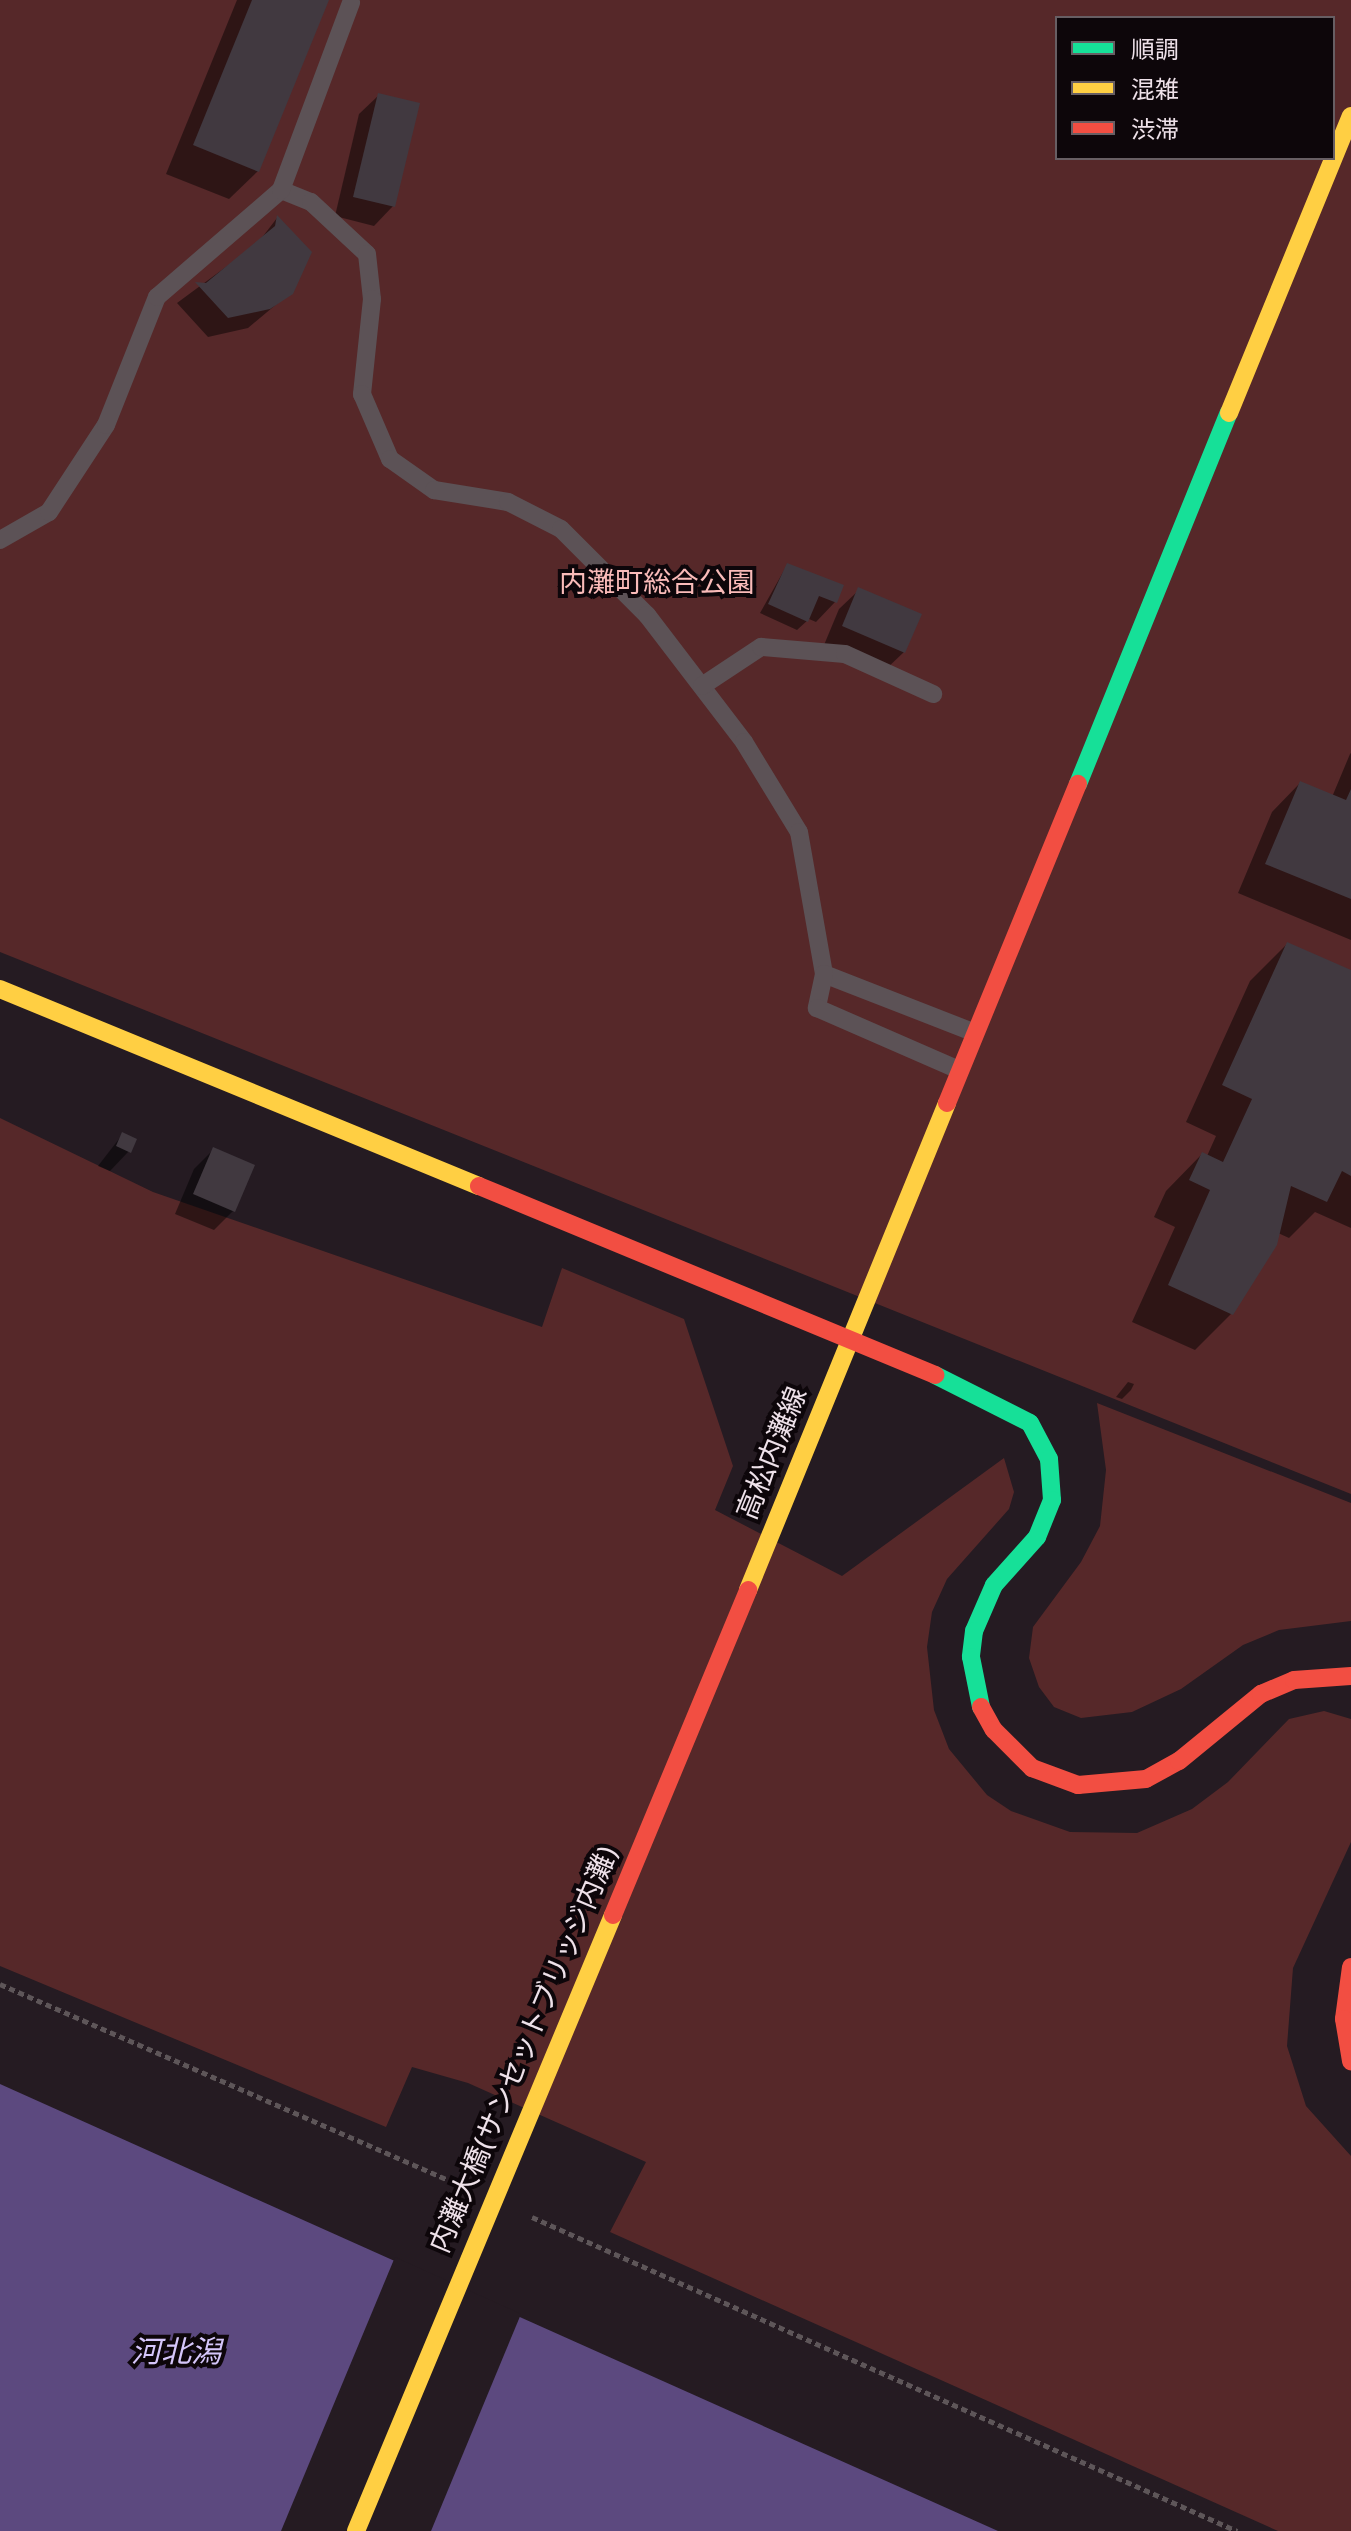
<!DOCTYPE html>
<html>
<head>
<meta charset="utf-8">
<style>
  body { margin:0 }
  #map { position:relative; width:1351px; height:2531px; overflow:hidden; background:#251b22; font-family:Overpass,"Noto Sans JP",sans-serif }
  div>[style] { position:absolute }
  [style*='--x'] { left:calc(var(--x)*1px); top:calc(var(--y)*1px); width:calc(var(--w)*1px); rotate:calc(var(--a)*1deg) }
  .green>* { inset:0; background:#562829 }
  .water>* { inset:0; background:#5c497f }
  .pier>* { inset:0; background:#251b22 }
  .shadow>* { inset:0; background:#0007 }
  .building>* { inset:0; background:#413940 }
  .path>* { height:5px; margin-top:-2.5px; transform-origin:0; background:repeating-linear-gradient(90deg,#5e5659 0 6px,transparent 0 10px) }
  .lane>* { height:18px; margin:-9px; padding:0 9px; transform-origin:9px; border-radius:9px; background:#5c5256 }
  .fast>* { height:18px; margin:-9px; padding:0 9px; transform-origin:9px; border-radius:9px; background:#16e098 }
  .slow>* { height:18px; margin:-9px; padding:0 9px; transform-origin:9px; border-radius:9px; background:#ffcf43 }
  .jam>* { height:18px; margin:-9px; padding:0 9px; transform-origin:9px; border-radius:9px; background:#f24e42 }
  .slow-bridge>* { height:18px; margin:-9px; padding:0 9px; transform-origin:9px; border-radius:9px; background:#ffcf43 }
  .jam-bridge>* { height:18px; margin:-9px; padding:0 9px; transform-origin:9px; border-radius:9px; background:#f24e42 }
  span { translate:-50% -50%; white-space:nowrap; text-align:center; line-height:1.15; -webkit-text-stroke:8px #0d060a; paint-order:stroke }
  .park-label { font-size:28px; color:#fabbb9 }
  .street-label { font-size:28px; color:#eee1e9 }
  .water-label { font-size:30px; color:#d5c6fa; font-style:italic }
  .legend { position:absolute; left:1055px; top:16px; width:280px; height:144px; box-sizing:border-box; background:#0d060a; border:2px solid #675e63; margin:0; padding:10px 14px; list-style:none; font-size:24px; color:#eee1e9 }
  .legend li { display:flex; align-items:center; gap:16px; height:40px }
  .legend b { width:40px; border:2px solid #675e63 }
</style>
</head>
<body>
<div id="map">
  <div class="green">
    <div style="clip-path:polygon(evenodd,0 0,1351px 0,1351px 1494px,0 952px,0 0,1057px 18px,1333px 18px,1333px 158px,1057px 158px,1057px 18px)"></div>
    <div style="clip-path:polygon(0 1118px,153px 1192px,542px 1327px,562px 1268px,684px 1319px,733px 1466px,715px 1510px,842px 1576px,1004px 1458px,1014px 1492px,1009px 1509px,947px 1579px,932px 1612px,927px 1647px,934px 1710px,949px 1749px,987px 1795px,1011px 1811px,1070px 1832px,1137px 1833px,1192px 1809px,1228px 1782px,1289px 1719px,1324px 1711px,1351px 1719px,1351px 1842px,1293px 1968px,1287px 2046px,1306px 2106px,1351px 2156px,1351px 2531px,1278px 2531px,610px 2232px,646px 2162px,468px 2083px,412px 2067px,386px 2127px,0 1966px)"></div>
    <div style="clip-path:polygon(1097px 1403px,1351px 1503px,1351px 1621px,1279px 1630px,1243px 1645px,1181px 1689px,1132px 1712px,1081px 1718px,1054px 1707px,1039px 1687px,1029px 1658px,1033px 1627px,1081px 1562px,1100px 1526px,1106px 1470px)"></div>
  </div>
  <div class="water">
    <div style="clip-path:polygon(0 2084px,236px 2190px,998px 2531px,0 2531px)"></div>
  </div>
  <div class="pier">
    <div style="clip-path:polygon(395px 2257px,521px 2314px,431px 2531px,281px 2531px)"></div>
  </div>
  <div class="shadow">
    <div style="clip-path:polygon(237px 0,326px 0,258px 171px,229px 199px,166px 174px)"></div>
    <div style="clip-path:polygon(379px 95px,393px 206px,374px 226px,335px 216px,359px 114px)"></div>
    <div style="clip-path:polygon(277px 218px,291px 292px,248px 328px,208px 337px,177px 303px,257px 244px)"></div>
    <div style="clip-path:polygon(787px 565px,842px 586px,835px 602px,816px 622px,809px 619px,797px 630px,760px 613px)"></div>
    <div style="clip-path:polygon(859px 590px,904px 652px,884px 671px,824px 645px,839px 609px)"></div>
    <div style="clip-path:polygon(1350px 754px,1351px 753px,1351px 940px,1238px 893px,1272px 812px,1300px 783px,1332px 797px)"></div>
    <div style="clip-path:polygon(1287px 944px,1351px 973px,1351px 1228px,1315px 1212px,1289px 1238px,1278px 1233px,1231px 1314px,1195px 1350px,1132px 1322px,1175px 1227px,1154px 1217px,1166px 1191px,1202px 1154px,1207px 1156px,1216px 1136px,1186px 1122px,1250px 981px)"></div>
    <div style="clip-path:polygon(122px 1135px,129px 1151px,110px 1171px,98px 1166px)"></div>
    <div style="clip-path:polygon(214px 1149px,233px 1211px,214px 1230px,175px 1214px,194px 1169px)"></div>
    <div style="clip-path:polygon(1128px 1382px,1134px 1384px,1131px 1390px,1122px 1399px,1116px 1397px)"></div>
  </div>
  <div class="building">
    <div style="clip-path:polygon(252px 0,329px 0,259px 172px,193px 145px)"></div>
    <div style="clip-path:polygon(378px 93px,420px 103px,395px 207px,353px 197px)"></div>
    <div style="clip-path:polygon(277px 215px,312px 252px,293px 294px,270px 309px,228px 318px,195px 282px,206px 283px,275px 226px)"></div>
    <div style="clip-path:polygon(787px 563px,844px 585px,837px 603px,819px 596px,808px 622px,768px 604px)"></div>
    <div style="clip-path:polygon(858px 587px,922px 614px,905px 653px,842px 626px)"></div>
    <div style="clip-path:polygon(1300px 781px,1346px 800px,1351px 789px,1351px 899px,1265px 864px)"></div>
    <div style="clip-path:polygon(1287px 942px,1351px 970px,1351px 1176px,1342px 1171px,1327px 1202px,1291px 1186px,1277px 1245px,1233px 1315px,1168px 1285px,1210px 1190px,1189px 1180px,1202px 1152px,1223px 1162px,1252px 1099px,1222px 1085px)"></div>
    <div style="clip-path:polygon(122px 1132px,137px 1139px,131px 1153px,116px 1146px)"></div>
    <div style="clip-path:polygon(213px 1147px,255px 1165px,235px 1212px,193px 1194px)"></div>
  </div>
  <div class="path">
    <div style="--x:0;--y:1984;--w:495;--a:23.6"></div>
    <div style="--x:532;--y:2217;--w:772;--a:24.01"></div>
  </div>
  <div class="lane">
    <div style="--x:281;--y:190;--w:32;--a:22"></div>
    <div style="--x:311;--y:202;--w:76;--a:42.9"></div>
    <div style="--x:367;--y:254;--w:45;--a:83.7"></div>
    <div style="--x:372;--y:299;--w:96;--a:96"></div>
    <div style="--x:362;--y:394;--w:71;--a:66.7"></div>
    <div style="--x:390;--y:459;--w:54;--a:35.2"></div>
    <div style="--x:434;--y:490;--w:75;--a:9.2"></div>
    <div style="--x:508;--y:502;--w:59;--a:27"></div>
    <div style="--x:561;--y:529;--w:122;--a:45"></div>
    <div style="--x:647;--y:615;--w:160;--a:52.6"></div>
    <div style="--x:744;--y:742;--w:105;--a:58.6"></div>
    <div style="--x:799;--y:832;--w:144;--a:80"></div>
    <div style="--x:824;--y:974;--w:162;--a:21.3"></div>
    <div style="--x:0;--y:540;--w:56;--a:-29.7"></div>
    <div style="--x:49;--y:512;--w:104;--a:-56.8"></div>
    <div style="--x:106;--y:425;--w:138;--a:-68.3"></div>
    <div style="--x:157;--y:297;--w:164;--a:-40.8"></div>
    <div style="--x:281;--y:190;--w:200;--a:-69.5"></div>
    <div style="--x:702;--y:686;--w:71;--a:-33.5"></div>
    <div style="--x:761;--y:647;--w:84;--a:4.8"></div>
    <div style="--x:845;--y:654;--w:97;--a:24.4"></div>
    <div style="--x:824;--y:974;--w:35;--a:102"></div>
    <div style="--x:817;--y:1008;--w:155;--a:23.6"></div>
  </div>
  <div class="fast">
    <div style="--x:1078;--y:784;--w:401;--a:-67.9"></div>
    <div style="--x:935;--y:1375;--w:106;--a:26.8"></div>
    <div style="--x:1030;--y:1423;--w:41;--a:62.2"></div>
    <div style="--x:1049;--y:1459;--w:41;--a:85.8"></div>
    <div style="--x:1052;--y:1500;--w:40;--a:112"></div>
    <div style="--x:1037;--y:1537;--w:64;--a:131.9"></div>
    <div style="--x:994;--y:1585;--w:50;--a:113.5"></div>
    <div style="--x:974;--y:1631;--w:26;--a:97"></div>
    <div style="--x:971;--y:1657;--w:51;--a:78.7"></div>
  </div>
  <div class="slow">
    <div style="--x:1229;--y:413;--w:321;--a:-67.7"></div>
    <div style="--x:0;--y:989;--w:518;--a:22.36"></div>
    <div style="--x:748;--y:1590;--w:526;--a:-67.77"></div>
  </div>
  <div class="jam">
    <div style="--x:947;--y:1103;--w:345;--a:-67.7"></div>
    <div style="--x:479;--y:1186;--w:494;--a:22.5"></div>
    <div style="--x:981;--y:1707;--w:26;--a:61"></div>
    <div style="--x:994;--y:1730;--w:54;--a:45"></div>
    <div style="--x:1032;--y:1768;--w:49;--a:20.3"></div>
    <div style="--x:1078;--y:1785;--w:68;--a:-5"></div>
    <div style="--x:1146;--y:1779;--w:38;--a:-29"></div>
    <div style="--x:1179;--y:1761;--w:106;--a:-39.3"></div>
    <div style="--x:1261;--y:1694;--w:36;--a:-23"></div>
    <div style="--x:1294;--y:1680;--w:57;--a:-4"></div>
    <div style="--x:1351;--y:1967;--w:52;--a:97.7"></div>
    <div style="--x:1344;--y:2019;--w:43;--a:80.5"></div>
  </div>
  <div class="slow-bridge">
    <div style="--x:356;--y:2531;--w:667;--a:-67.35"></div>
  </div>
  <div class="jam-bridge">
    <div style="--x:613;--y:1915;--w:352;--a:-67.4"></div>
  </div>
  <div class="park-label">
    <span style="left:657px;top:585px">内灘町総合公園</span>
  </div>
  <div class="street-label">
    <span style="left:774px;top:1454px;rotate:-68deg">高松内灘線</span>
    <span style="left:526px;top:2050px;rotate:-67deg">内灘大橋(サンセットブリッジ内灘)</span>
  </div>
  <div class="water-label">
    <span style="left:176px;top:2355px">河北潟</span>
  </div>
  <ul class="legend">
  <li><b style="height:10px;background:#16e098"></b>順調</li>
  <li><b style="height:10px;background:#ffcf43"></b>混雑</li>
  <li><b style="height:10px;background:#f24e42"></b>渋滞</li>
  </ul>
</div>
</body>
</html>
